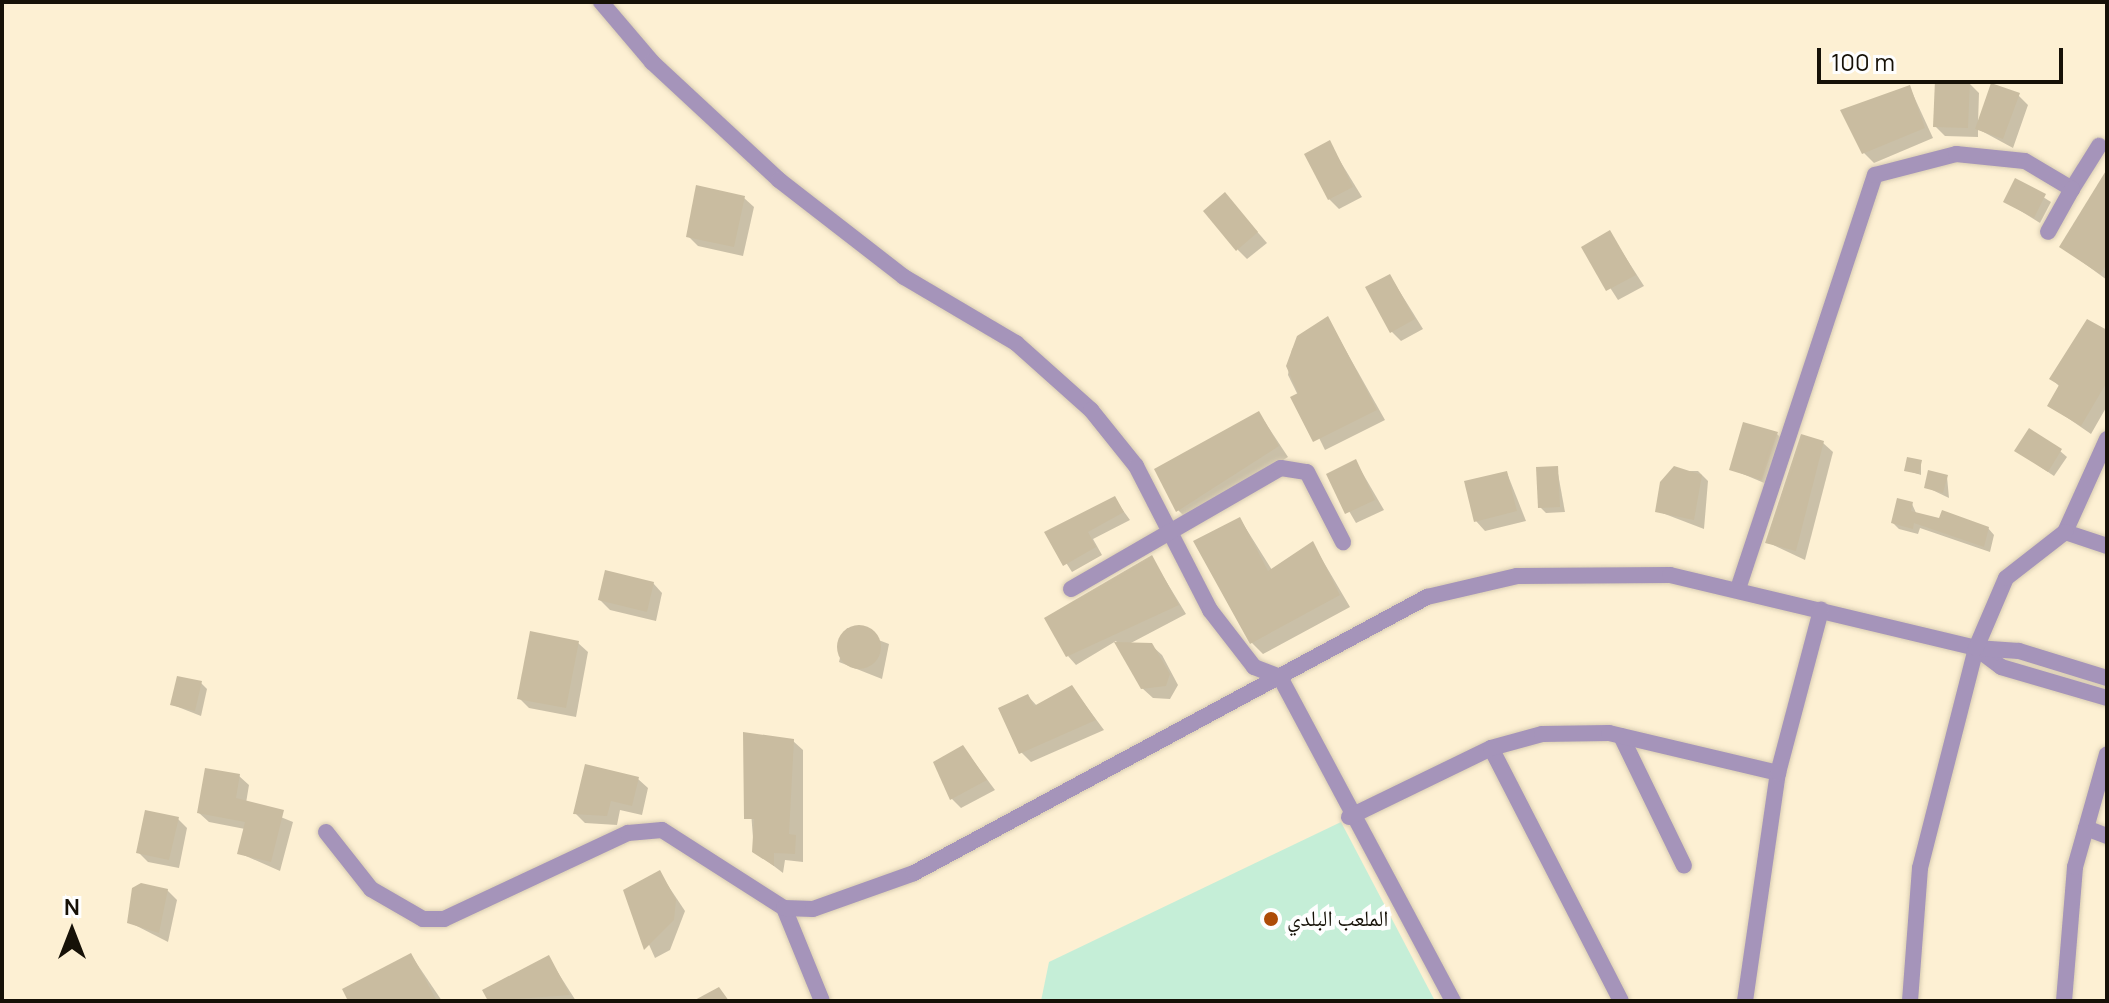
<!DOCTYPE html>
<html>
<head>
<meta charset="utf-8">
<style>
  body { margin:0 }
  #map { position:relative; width:2109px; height:1003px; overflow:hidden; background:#fdf0d3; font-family:Manrope,"Noto Naskh Arabic",sans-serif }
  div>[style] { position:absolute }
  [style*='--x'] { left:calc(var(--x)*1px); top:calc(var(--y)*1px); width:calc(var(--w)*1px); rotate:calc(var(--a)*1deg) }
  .green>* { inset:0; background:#c5eed7 }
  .shadow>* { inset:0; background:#0003 }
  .building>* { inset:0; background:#c9bca0 }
  .round { border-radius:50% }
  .roads { filter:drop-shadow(0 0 2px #d8ccb2) drop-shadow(0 0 2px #d8ccb2) }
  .minor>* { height:16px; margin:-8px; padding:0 8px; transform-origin:8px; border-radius:8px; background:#a594ba }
  .dots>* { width:22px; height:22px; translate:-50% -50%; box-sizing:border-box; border:4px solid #fefefe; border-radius:50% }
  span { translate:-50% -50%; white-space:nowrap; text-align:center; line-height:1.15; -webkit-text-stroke:8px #fefefe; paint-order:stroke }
  .poi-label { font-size:22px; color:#161107 }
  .left { translate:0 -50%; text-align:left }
  .frame { position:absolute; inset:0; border:4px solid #161107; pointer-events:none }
  .north { position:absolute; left:32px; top:891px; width:80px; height:80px; -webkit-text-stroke:6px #fefefe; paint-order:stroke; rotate:0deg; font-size:22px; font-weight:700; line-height:32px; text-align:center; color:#161107 }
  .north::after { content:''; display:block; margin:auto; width:28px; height:36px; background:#161107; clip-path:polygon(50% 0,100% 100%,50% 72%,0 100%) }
  .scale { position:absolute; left:1817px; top:48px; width:246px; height:36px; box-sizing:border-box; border:4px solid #161107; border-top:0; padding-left:10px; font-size:24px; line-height:28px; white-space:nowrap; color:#161107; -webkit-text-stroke:6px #fefefe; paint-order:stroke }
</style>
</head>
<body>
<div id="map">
  <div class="green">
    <div style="clip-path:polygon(1341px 822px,1435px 1001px,1041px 1001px,1049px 962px)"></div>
  </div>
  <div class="shadow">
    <div style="clip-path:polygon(1969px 83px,1979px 93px,1978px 124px,2018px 95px,2028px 105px,2013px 148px,1978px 129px,1978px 137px,1945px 136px,1935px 126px)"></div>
    <div style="clip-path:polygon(1910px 88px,1933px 138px,1874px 163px,1864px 153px)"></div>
    <div style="clip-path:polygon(1329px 143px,1362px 197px,1339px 209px,1329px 199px)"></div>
    <div style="clip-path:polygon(2107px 173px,2107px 280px,2062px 247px)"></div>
    <div style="clip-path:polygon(2016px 180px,2051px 202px,2040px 223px,2005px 201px)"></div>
    <div style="clip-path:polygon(744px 198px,754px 207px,743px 256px,698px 246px,688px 236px)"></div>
    <div style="clip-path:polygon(1234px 205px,1267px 243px,1247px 259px,1238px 250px)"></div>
    <div style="clip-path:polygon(1610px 233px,1644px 286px,1618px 300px,1584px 247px)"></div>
    <div style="clip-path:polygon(1390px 276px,1423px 329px,1401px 341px,1391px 331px)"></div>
    <div style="clip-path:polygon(1328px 319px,1385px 420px,1325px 450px,1288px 375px,1292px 349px)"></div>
    <div style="clip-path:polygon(2107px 333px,2107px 406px,2091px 434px,2049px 405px,2060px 387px,2052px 379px)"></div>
    <div style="clip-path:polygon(1259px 413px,1288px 457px,1188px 520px,1178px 510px)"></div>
    <div style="clip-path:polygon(1777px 434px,1783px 440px,1769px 485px,1731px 469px)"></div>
    <div style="clip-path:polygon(1823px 443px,1833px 452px,1805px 560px,1767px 542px)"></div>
    <div style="clip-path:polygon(2017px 451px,2060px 451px,2067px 457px,2054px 476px)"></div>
    <div style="clip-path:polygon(1356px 462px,1384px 510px,1356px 523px,1328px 475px)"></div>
    <div style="clip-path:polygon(1921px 462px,1921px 475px,1906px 470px)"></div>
    <div style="clip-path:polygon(1557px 468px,1565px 512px,1546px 513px,1540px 507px)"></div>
    <div style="clip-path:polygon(1670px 471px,1698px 471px,1708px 481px,1704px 529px,1657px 511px)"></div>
    <div style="clip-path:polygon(1507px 473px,1526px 521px,1485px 531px,1476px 521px)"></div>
    <div style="clip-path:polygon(1947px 477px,1949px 498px,1926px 487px)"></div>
    <div style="clip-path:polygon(1114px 498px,1130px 520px,1093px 539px,1102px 555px,1072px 572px,1047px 533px)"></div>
    <div style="clip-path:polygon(1912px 504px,1917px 515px,1988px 528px,1994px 535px,1990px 552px,1920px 528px,1918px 534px,1899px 529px,1893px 523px)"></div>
    <div style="clip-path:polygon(1240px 519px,1272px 570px,1313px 544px,1350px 607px,1263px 654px,1252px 643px)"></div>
    <div style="clip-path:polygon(1152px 558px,1186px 614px,1129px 644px,1151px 645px,1162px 655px,1178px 685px,1170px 699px,1153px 698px,1142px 688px,1116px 641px,1076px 665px,1068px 656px)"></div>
    <div style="clip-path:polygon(653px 583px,662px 593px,656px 621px,610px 610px,600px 600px)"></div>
    <div style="clip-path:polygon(847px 628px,889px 644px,882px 679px,839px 662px)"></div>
    <div style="clip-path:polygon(578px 643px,588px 652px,576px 717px,529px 708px,519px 698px)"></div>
    <div style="clip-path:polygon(201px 683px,207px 689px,201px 716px,173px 705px)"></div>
    <div style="clip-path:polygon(1072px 687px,1104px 730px,1031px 762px,1021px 752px,1028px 696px,1037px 706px)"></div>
    <div style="clip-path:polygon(745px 734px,793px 741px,803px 750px,803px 862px,785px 860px,783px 873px,754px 851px)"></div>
    <div style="clip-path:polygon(963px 747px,995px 790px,961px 808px,952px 799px)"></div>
    <div style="clip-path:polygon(239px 776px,249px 785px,246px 803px,293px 822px,280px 871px,239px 853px,245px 829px,209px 822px,199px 813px)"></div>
    <div style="clip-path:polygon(638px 779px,648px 788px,642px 815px,620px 810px,617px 825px,585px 823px,575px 813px)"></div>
    <div style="clip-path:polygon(178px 819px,187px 828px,179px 868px,148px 862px,138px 852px)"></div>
    <div style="clip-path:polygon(659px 872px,685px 911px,670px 950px,655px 958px,625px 891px)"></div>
    <div style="clip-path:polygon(167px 890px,177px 900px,168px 942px,129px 922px)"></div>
    <div style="clip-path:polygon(411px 955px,442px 1001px,350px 1001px)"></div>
    <div style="clip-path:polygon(548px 957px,576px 1001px,491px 1001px,485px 990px)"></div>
  </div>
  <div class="building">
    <div style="clip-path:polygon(1935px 80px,1970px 81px,1968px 128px,1933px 127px)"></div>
    <div style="clip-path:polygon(1991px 83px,2020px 93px,2003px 139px,1975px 129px)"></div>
    <div style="clip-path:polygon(1910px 85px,1925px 128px,1862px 154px,1840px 110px)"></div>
    <div style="clip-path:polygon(1330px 140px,1353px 187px,1328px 200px,1304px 154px)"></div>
    <div style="clip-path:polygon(2107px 169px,2107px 264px,2100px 274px,2059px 247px)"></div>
    <div style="clip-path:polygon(2015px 178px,2046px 194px,2034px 218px,2003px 202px)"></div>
    <div style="clip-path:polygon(696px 185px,745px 196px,734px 247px,686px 237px)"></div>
    <div style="clip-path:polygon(1225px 192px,1258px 232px,1236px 251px,1203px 211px)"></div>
    <div style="clip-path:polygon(1610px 230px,1636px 275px,1606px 291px,1581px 247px)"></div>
    <div style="clip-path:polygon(1390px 274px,1415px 319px,1390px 333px,1365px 287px)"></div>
    <div style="clip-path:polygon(1328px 316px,1377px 410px,1313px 442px,1290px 397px,1298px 393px,1286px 366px,1297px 336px)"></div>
    <div style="clip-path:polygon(2087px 319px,2107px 330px,2107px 382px,2081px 426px,2047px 406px,2059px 385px,2049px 379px)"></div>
    <div style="clip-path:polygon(1259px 411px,1279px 446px,1176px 512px,1154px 469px)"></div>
    <div style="clip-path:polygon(1743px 422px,1778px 432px,1762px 480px,1729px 470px)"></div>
    <div style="clip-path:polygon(2029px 428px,2062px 449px,2048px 472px,2014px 451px)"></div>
    <div style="clip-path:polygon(1801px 434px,1824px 441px,1796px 551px,1765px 543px)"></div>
    <div style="clip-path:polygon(1907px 457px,1922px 460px,1919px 474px,1904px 471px)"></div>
    <div style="clip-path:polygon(1356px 459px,1375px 500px,1345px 514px,1326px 474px)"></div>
    <div style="clip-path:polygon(1558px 466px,1560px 507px,1538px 508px,1536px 467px)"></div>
    <div style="clip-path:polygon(1674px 466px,1702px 475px,1694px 520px,1655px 512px,1660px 482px)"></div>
    <div style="clip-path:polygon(1928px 470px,1948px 475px,1943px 493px,1924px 488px)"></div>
    <div style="clip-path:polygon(1507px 471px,1517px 511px,1474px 522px,1464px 481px)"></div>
    <div style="clip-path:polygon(1115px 496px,1124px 512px,1088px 532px,1096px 547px,1063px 566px,1044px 532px)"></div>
    <div style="clip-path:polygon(1897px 498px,1913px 502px,1911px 511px,1939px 518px,1942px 510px,1989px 527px,1984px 547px,1914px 523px,1913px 529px,1891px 523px)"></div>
    <div style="clip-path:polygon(1240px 517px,1268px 571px,1313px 541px,1340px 595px,1250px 644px,1193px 541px)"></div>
    <div style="clip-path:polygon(1152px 555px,1179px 605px,1066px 657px,1044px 618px)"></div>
    <div style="clip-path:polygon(605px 570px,654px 582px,647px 612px,598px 600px)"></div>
    <div class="round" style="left:837px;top:625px;width:44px;height:44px"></div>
    <div style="clip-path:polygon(530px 631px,579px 641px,566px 708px,517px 699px)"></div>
    <div style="clip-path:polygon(1114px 642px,1152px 643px,1170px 674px,1166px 686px,1141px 689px)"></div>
    <div style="clip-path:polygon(177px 676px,202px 681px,195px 711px,170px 705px)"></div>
    <div style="clip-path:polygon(1072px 685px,1096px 720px,1019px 754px,998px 708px,1028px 694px,1034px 706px)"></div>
    <div style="clip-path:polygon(743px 732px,794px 739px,789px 834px,796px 835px,795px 854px,774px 853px,774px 866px,752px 852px,754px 819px,744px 819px)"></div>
    <div style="clip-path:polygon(963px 745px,987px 780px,950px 800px,933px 762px)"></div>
    <div style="clip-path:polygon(585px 764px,639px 777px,632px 806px,611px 801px,607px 816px,573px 814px)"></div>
    <div style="clip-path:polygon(205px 768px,240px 774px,236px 798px,284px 810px,271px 862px,237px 854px,245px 822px,197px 813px)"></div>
    <div style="clip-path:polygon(145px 810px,179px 817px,169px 860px,136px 853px)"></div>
    <div style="clip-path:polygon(660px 870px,676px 900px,674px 920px,644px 950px,623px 890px)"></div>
    <div style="clip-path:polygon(141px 883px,168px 889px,159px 933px,127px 923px,132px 888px)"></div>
    <div style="clip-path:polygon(411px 953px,437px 1001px,348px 1001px,342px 989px)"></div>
    <div style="clip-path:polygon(549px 955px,570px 995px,488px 1001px,482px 990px)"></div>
    <div style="clip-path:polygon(719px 987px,729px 1001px,693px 1001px)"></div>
  </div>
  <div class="roads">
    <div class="minor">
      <div style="--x:601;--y:2;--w:79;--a:49.6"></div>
      <div style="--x:652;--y:62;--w:173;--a:42.9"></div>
      <div style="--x:779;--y:180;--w:158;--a:37.8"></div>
      <div style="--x:904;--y:277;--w:130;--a:30.5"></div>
      <div style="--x:1016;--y:343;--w:101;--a:41.8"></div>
      <div style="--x:1091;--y:410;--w:72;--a:51.2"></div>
      <div style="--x:1136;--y:466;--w:162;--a:62.8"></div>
      <div style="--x:1210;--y:610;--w:72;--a:52.3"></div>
      <div style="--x:1254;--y:667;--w:28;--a:21"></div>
      <div style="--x:1280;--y:677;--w:367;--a:61.9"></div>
      <div style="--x:2072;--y:189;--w:51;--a:-57.9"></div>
      <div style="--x:2107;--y:439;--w:102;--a:114.3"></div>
      <div style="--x:2065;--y:532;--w:44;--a:18.4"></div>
      <div style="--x:1071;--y:589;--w:242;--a:-30"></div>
      <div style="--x:1281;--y:468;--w:26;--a:9"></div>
      <div style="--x:1307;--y:472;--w:79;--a:62.8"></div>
      <div style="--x:1738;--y:589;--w:436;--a:-71.7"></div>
      <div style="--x:1875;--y:175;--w:84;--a:-14.5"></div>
      <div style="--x:1956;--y:154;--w:69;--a:5.8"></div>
      <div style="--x:2025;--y:161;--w:55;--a:30.8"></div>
      <div style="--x:2072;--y:189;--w:49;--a:119.2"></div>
      <div style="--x:1976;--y:648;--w:31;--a:37"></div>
      <div style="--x:2001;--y:667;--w:110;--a:16.3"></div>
      <div style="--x:1621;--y:736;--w:144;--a:64.1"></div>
      <div style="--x:1491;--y:748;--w:284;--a:62.8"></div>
      <div style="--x:1349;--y:817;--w:158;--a:-25.9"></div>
      <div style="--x:1491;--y:748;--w:53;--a:-15.4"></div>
      <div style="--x:1542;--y:734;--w:67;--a:-0.9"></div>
      <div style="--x:1609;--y:733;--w:174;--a:13.3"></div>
      <div style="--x:2086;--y:828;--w:22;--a:21"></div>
      <div style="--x:326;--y:832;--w:73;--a:51.7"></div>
      <div style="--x:371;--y:889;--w:60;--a:30"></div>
      <div style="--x:423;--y:919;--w:21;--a:0"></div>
      <div style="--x:444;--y:919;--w:203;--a:-25.1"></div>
      <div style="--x:628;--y:833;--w:34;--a:-5"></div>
      <div style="--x:662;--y:830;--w:145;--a:32.6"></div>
      <div style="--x:784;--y:908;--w:100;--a:67.8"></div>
      <div style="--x:784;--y:908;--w:29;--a:2"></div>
      <div style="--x:813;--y:909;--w:107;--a:-19.6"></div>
      <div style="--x:914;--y:873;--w:583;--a:-28.28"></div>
      <div style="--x:1427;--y:597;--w:92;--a:-13.1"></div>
      <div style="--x:1517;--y:576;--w:153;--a:-0.4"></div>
      <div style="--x:1670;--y:575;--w:315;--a:13.4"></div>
      <div style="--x:1976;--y:648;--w:43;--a:4"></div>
      <div style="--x:2019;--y:651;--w:92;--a:17.1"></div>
      <div style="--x:1745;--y:1001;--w:230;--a:-81.8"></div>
      <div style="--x:1778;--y:773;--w:169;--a:-75.2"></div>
      <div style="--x:1910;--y:1001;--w:133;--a:-85.7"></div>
      <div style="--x:1920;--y:868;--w:227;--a:-75.7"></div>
      <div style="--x:1976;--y:648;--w:76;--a:-66.8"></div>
      <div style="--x:2006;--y:578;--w:75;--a:-37.9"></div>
      <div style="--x:2064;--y:1001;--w:134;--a:-85.3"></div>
      <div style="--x:2075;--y:867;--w:117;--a:-74.2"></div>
    </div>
  </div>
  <div class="dots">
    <div style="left:1271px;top:919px;background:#ad4c07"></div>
  </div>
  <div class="poi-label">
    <span class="left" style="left:1287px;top:919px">الملعب البلدي</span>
  </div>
  <div class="frame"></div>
  <div class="north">N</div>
  <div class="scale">100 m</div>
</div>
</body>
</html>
